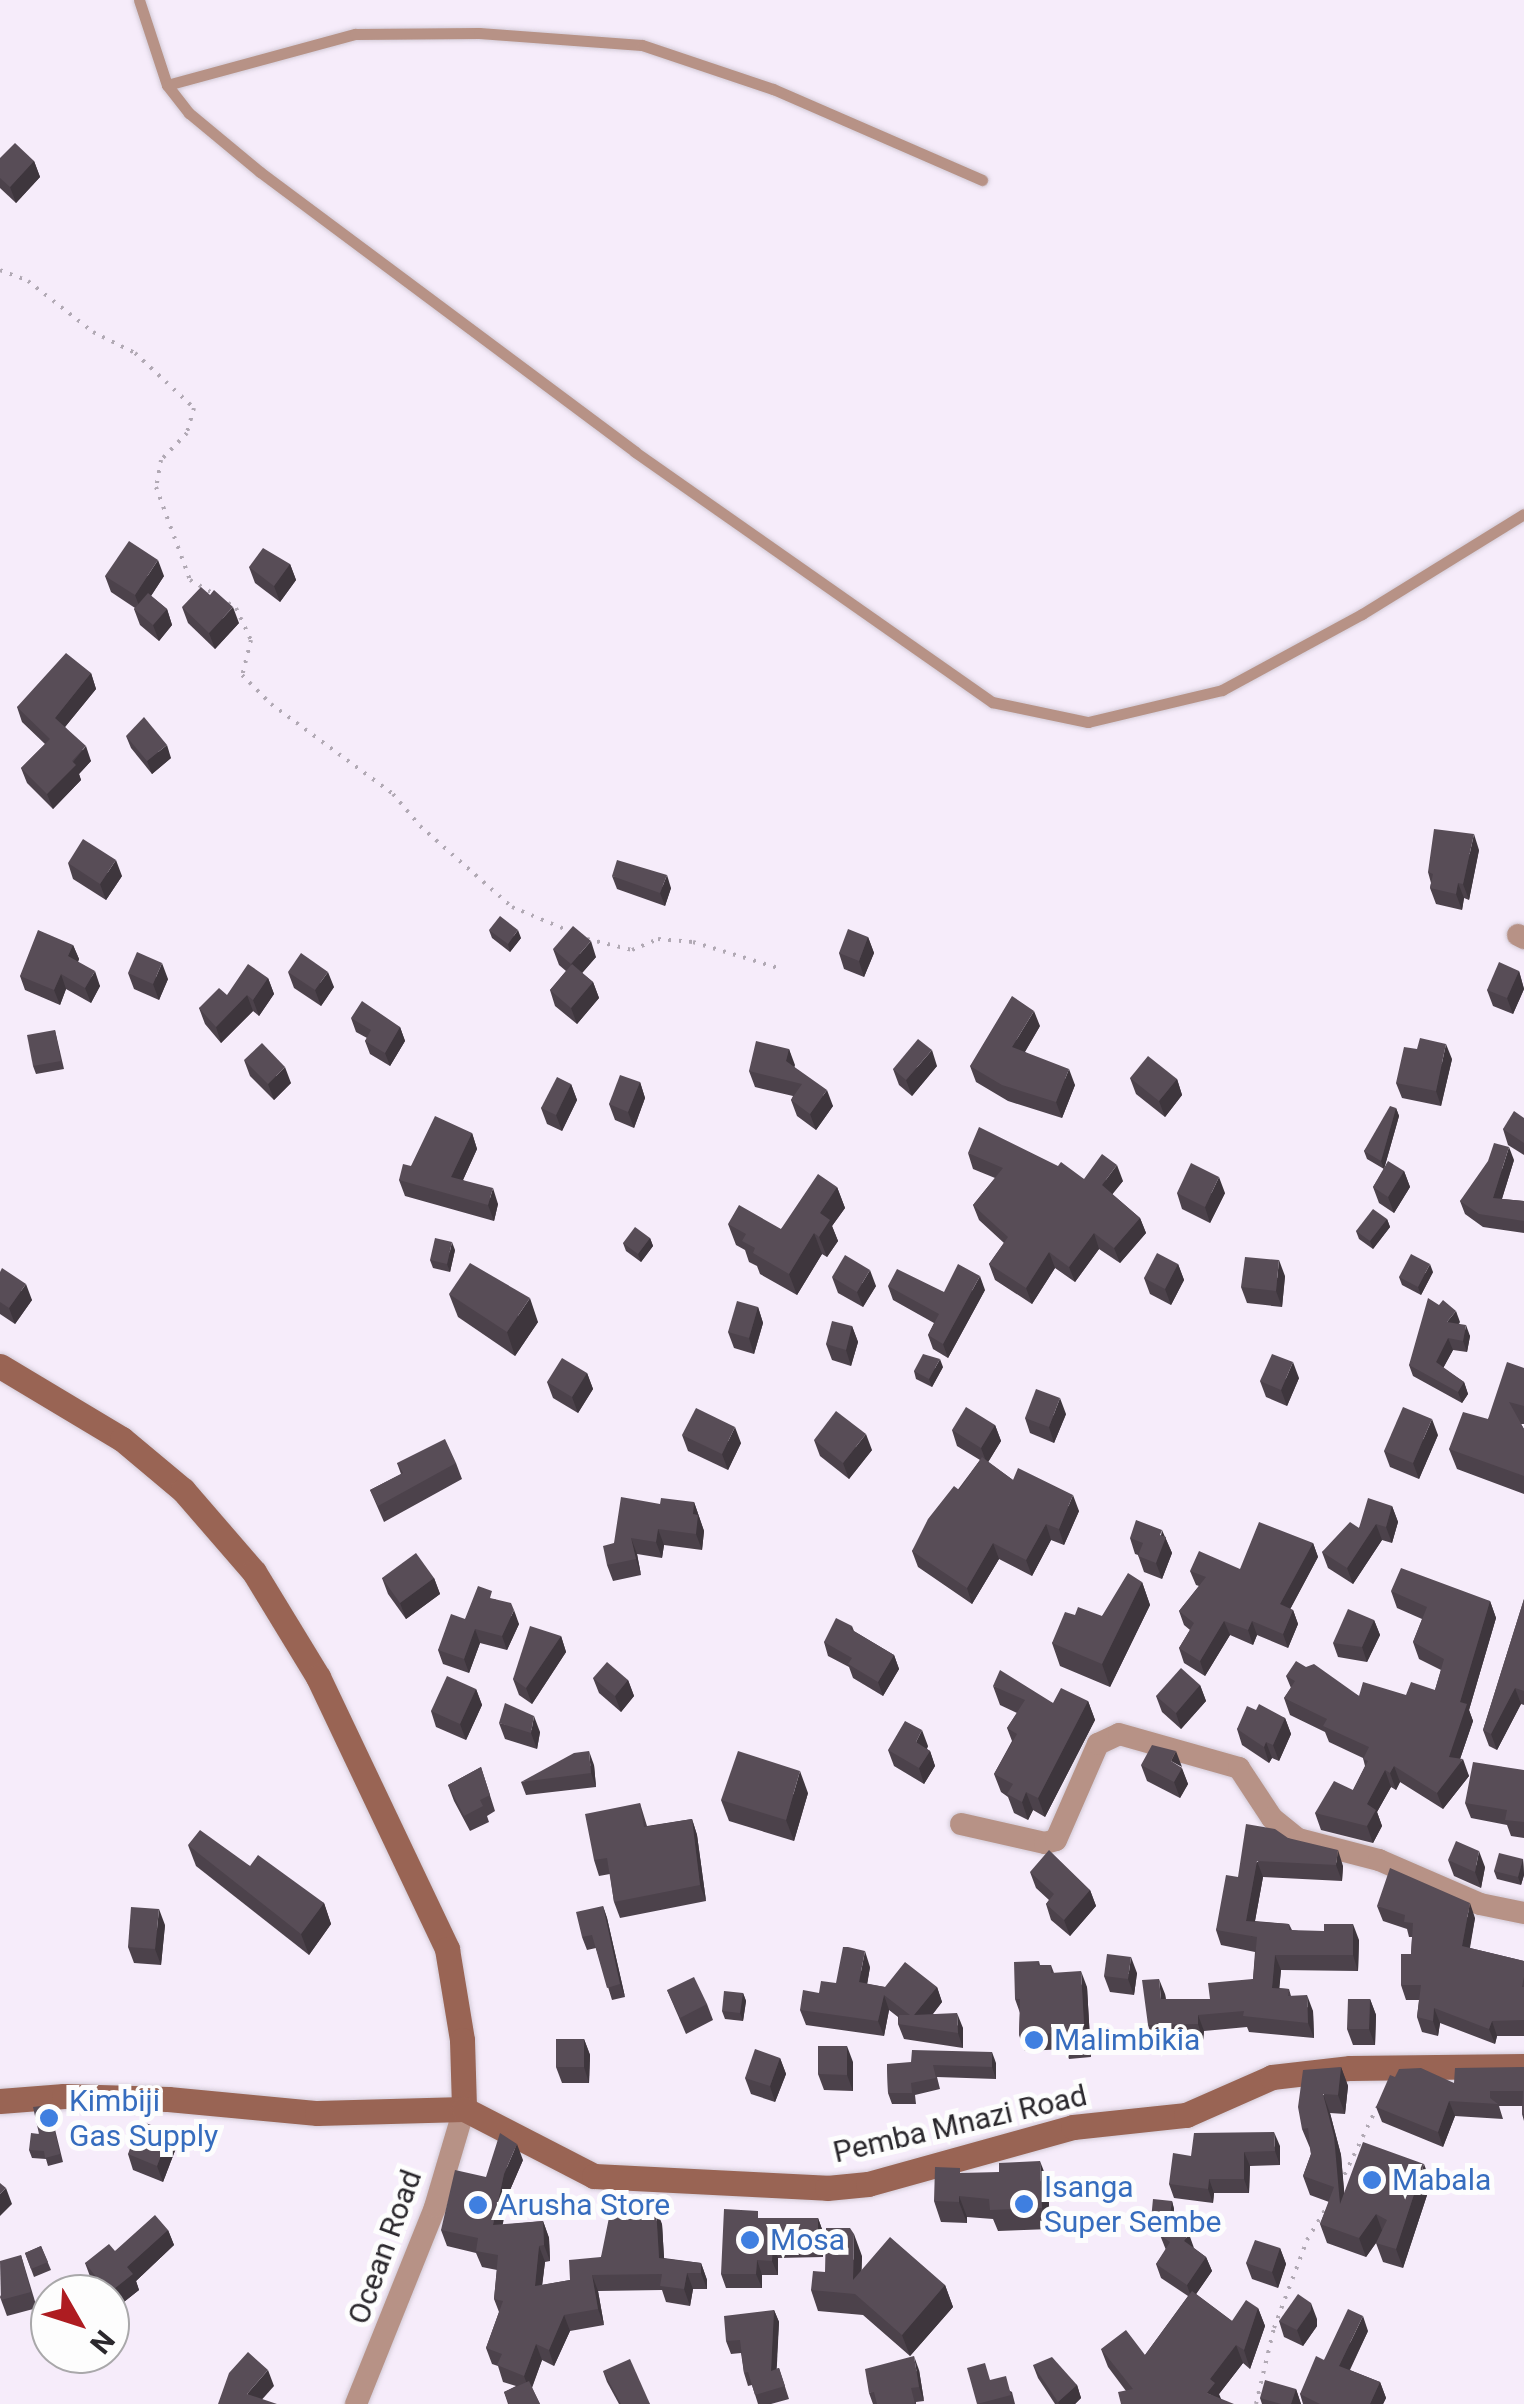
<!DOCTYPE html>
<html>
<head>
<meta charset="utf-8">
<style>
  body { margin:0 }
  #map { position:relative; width:1524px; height:2404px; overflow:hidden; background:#f6ecfa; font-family:Roboto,sans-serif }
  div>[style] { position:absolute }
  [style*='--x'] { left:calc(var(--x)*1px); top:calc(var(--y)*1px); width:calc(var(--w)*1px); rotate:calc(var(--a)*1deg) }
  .path>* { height:4px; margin-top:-2px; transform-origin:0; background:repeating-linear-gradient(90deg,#b1a9b4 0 2.5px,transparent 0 10.5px) }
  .roads { filter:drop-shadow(0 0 2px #d1c9d5) drop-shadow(0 0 2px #d1c9d5) }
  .lane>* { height:11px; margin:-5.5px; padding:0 5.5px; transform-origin:5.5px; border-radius:5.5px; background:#b79286 }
  .street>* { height:22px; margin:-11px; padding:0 11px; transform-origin:11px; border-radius:11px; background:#b79286 }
  .secondary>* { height:25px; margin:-12.5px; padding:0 12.5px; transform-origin:12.5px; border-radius:12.5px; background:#996454 }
  .wall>* { inset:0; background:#4c424b }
  .shaded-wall>* { inset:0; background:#3e363d }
  .building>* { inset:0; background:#584d57 }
  .dots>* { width:28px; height:28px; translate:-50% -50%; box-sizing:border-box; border:5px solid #fdfdfd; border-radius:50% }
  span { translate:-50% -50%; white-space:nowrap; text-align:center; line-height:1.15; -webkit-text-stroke:10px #fdfdfd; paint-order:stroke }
  .shop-label { font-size:30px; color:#366cbe }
  .left { translate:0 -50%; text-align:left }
  .street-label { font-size:30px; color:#2b282d }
  .north { position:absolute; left:30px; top:2274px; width:100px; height:100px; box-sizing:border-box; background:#fdfdfd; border:2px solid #a9a8aa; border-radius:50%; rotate:129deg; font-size:28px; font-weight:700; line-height:40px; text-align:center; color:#2b282d }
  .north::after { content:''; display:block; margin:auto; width:35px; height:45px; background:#ae1c21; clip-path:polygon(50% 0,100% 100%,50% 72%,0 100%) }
</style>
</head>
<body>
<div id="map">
  <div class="path">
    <div style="--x:0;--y:270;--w:30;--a:21"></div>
    <div style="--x:28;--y:281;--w:83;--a:38.1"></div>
    <div style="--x:93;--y:332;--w:47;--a:26.6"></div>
    <div style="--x:135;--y:353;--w:81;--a:43"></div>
    <div style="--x:194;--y:408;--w:26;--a:106"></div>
    <div style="--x:187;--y:433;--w:37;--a:134"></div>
    <div style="--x:161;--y:460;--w:27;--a:100"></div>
    <div style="--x:156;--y:487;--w:99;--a:69.9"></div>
    <div style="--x:190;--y:580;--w:30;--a:30"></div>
    <div style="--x:228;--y:603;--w:9;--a:32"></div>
    <div style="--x:236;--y:608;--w:35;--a:65"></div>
    <div style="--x:251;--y:640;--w:36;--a:104"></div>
    <div style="--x:242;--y:675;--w:41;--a:45"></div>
    <div style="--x:271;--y:704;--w:152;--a:36.4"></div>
    <div style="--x:393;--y:794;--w:42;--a:49.8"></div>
    <div style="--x:420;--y:826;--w:123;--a:41.4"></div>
    <div style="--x:512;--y:907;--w:62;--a:22.8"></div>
    <div style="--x:587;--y:939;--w:46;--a:13.7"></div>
    <div style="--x:632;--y:950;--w:28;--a:-23"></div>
    <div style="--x:658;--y:939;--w:35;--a:5"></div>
    <div style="--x:693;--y:942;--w:89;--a:17"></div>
    <div style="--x:1340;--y:2184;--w:85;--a:-64.3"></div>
    <div style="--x:1256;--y:2404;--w:78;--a:-76.7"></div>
    <div style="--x:1274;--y:2328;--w:94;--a:-69.4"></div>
    <div style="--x:1307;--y:2240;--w:41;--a:-59"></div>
  </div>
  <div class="roads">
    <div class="lane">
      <div style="--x:139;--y:0;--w:89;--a:71.8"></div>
      <div style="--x:167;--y:85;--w:36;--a:52"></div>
      <div style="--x:189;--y:113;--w:92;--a:39.7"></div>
      <div style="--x:260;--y:172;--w:468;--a:36.7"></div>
      <div style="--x:635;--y:452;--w:436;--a:35"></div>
      <div style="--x:992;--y:702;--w:98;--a:11.8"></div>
      <div style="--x:1088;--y:722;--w:138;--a:-13.4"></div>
      <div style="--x:1222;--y:690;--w:159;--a:-28.5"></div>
      <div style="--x:1362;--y:614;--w:190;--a:-31.7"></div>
      <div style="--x:167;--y:85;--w:195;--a:-15.2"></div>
      <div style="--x:355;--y:34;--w:124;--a:-0.5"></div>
      <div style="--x:479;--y:33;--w:163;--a:4.2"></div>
      <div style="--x:642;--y:45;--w:138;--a:18.6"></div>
      <div style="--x:773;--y:89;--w:228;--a:23.5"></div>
    </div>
    <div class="street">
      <div style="--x:1518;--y:935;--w:7;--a:27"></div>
      <div style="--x:961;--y:1824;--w:86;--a:12.7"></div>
      <div style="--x:1045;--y:1843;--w:11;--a:-15"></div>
      <div style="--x:1056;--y:1840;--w:105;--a:-66.4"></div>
      <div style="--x:1098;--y:1744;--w:23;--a:-25"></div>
      <div style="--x:1119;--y:1734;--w:125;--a:15.8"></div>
      <div style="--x:1239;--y:1768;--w:60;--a:56.6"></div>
      <div style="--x:1272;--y:1818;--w:33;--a:39"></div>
      <div style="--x:1298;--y:1839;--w:84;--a:14.5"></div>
      <div style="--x:1379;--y:1860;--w:110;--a:23.5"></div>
      <div style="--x:1480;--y:1904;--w:45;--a:11.6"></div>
      <div style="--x:356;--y:2404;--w:212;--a:-68.1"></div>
      <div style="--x:435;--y:2207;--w:102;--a:-73.5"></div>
    </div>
    <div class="secondary">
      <div style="--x:0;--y:1366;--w:142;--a:30.9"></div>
      <div style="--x:122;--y:1439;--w:80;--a:39.9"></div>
      <div style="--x:183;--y:1490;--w:108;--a:49.1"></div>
      <div style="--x:254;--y:1572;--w:123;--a:58.6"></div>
      <div style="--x:318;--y:1677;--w:301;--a:64.6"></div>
      <div style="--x:447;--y:1949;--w:92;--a:80.6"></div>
      <div style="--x:462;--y:2040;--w:69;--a:88.3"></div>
      <div style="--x:0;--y:2101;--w:64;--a:-4.5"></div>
      <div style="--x:64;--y:2096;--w:104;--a:1.7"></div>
      <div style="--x:168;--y:2099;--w:150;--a:5.4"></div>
      <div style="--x:317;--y:2113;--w:147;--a:-1.6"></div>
      <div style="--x:464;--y:2109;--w:146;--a:27.3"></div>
      <div style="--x:594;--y:2176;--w:233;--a:2.9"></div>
      <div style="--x:827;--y:2188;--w:41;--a:-5.6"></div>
      <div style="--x:868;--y:2184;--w:213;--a:-15.5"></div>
      <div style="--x:1073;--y:2127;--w:114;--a:-6.1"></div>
      <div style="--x:1186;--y:2115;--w:94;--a:-23.8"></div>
      <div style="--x:1272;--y:2077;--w:79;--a:-6.6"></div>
      <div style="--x:1350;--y:2068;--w:174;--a:-0.7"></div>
    </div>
  </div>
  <div class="wall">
    <div style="clip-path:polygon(0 158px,34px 161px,40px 177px,16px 203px,0 188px)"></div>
    <div style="clip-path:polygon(290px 564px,296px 580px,280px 602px,255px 583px,249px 567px)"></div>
    <div style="clip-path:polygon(105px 576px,164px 576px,151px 596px,167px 609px,172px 625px,159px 641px,140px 625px,134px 609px,135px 608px,111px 592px)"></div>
    <div style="clip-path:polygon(182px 607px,239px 623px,215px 649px,188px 623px)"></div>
    <div style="clip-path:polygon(91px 673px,96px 689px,65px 727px,91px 761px,79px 774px,81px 780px,53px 809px,27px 783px,21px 768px,45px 744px,22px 722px,17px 707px)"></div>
    <div style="clip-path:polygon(126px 736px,171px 758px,152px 774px,131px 748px)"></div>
    <div style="clip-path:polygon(1479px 850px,1469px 900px,1464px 898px,1462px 910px,1436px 904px,1430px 888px,1431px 883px,1428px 872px)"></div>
    <div style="clip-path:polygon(68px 863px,122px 876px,106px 900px,73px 879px)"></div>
    <div style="clip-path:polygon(612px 876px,671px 888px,665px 906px,617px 889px)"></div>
    <div style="clip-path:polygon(489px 930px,521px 938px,510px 952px,492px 938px)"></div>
    <div style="clip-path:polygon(868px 937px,874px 953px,864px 977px,844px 969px,839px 953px)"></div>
    <div style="clip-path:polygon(73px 945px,79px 959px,78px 962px,100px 986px,91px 1003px,66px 989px,60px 1005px,25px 990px,20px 976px)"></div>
    <div style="clip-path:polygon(553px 949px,596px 957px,582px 973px,593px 982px,599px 998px,577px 1024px,555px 1006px,550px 990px,566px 971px,559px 965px)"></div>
    <div style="clip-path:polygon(1519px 971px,1524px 989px,1513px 1014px,1493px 1006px,1487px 990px)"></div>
    <div style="clip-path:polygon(288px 972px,334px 987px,321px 1006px,294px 988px)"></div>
    <div style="clip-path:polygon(128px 973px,168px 979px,159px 1000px,134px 989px)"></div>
    <div style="clip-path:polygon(268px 978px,274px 994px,259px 1016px,253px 1011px,221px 1043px,205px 1024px,199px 1008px)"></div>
    <div style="clip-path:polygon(351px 1018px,400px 1027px,405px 1041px,390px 1066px,370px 1054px,365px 1041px,367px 1038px,356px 1032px)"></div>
    <div style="clip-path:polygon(1040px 1026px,1025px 1052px,1075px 1085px,1062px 1118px,1008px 1101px,976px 1082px,970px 1066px)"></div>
    <div style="clip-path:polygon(55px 1030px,64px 1069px,36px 1074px,33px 1066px)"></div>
    <div style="clip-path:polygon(789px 1049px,794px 1067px,833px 1106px,816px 1130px,797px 1116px,791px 1100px,793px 1096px,755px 1087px,749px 1071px)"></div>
    <div style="clip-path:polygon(1452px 1059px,1441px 1106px,1402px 1098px,1396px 1083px)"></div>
    <div style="clip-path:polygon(244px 1060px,291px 1083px,274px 1100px,250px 1076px)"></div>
    <div style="clip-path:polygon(937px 1066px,912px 1096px,899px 1085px,893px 1069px)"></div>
    <div style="clip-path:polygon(1130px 1078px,1177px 1079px,1182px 1095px,1165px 1117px,1136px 1094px)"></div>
    <div style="clip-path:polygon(640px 1082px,645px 1098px,634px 1128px,615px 1120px,609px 1104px)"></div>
    <div style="clip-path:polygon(571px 1084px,577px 1100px,562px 1131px,547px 1124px,541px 1108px)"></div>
    <div style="clip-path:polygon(1396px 1108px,1399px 1116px,1384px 1169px,1404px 1171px,1410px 1187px,1394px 1213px,1379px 1203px,1373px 1187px,1384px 1169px,1367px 1159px,1364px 1151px)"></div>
    <div style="clip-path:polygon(1524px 1118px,1524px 1155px,1508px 1145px,1503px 1129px)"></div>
    <div style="clip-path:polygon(472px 1133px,477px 1149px,463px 1180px,498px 1204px,494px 1221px,405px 1196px,399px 1180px,411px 1166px)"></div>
    <div style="clip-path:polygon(968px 1153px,1084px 1179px,1123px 1181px,1112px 1194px,1140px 1218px,1146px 1233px,1120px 1263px,1099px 1249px,1075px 1282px,1055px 1268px,1032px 1304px,995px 1280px,989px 1264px,1004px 1243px,979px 1220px,973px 1205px,995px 1178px,973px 1169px)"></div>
    <div style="clip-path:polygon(1514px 1160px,1502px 1199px,1524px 1201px,1524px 1233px,1483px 1227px,1465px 1214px,1460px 1201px)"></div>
    <div style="clip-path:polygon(837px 1187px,845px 1208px,832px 1226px,838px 1241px,827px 1257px,822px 1254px,797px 1295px,760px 1274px,757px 1266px,749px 1262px,745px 1250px,736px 1245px,728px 1224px,781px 1229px)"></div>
    <div style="clip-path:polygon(1177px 1193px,1225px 1193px,1210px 1223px,1182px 1209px)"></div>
    <div style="clip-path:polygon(1387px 1219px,1390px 1227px,1373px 1249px,1359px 1239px,1356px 1231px)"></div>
    <div style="clip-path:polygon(650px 1238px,653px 1246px,641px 1262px,626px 1251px,623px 1243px)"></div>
    <div style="clip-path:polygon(455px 1250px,450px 1272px,433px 1268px,430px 1260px)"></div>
    <div style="clip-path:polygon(1178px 1264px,1184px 1280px,1171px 1305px,1150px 1294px,1144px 1278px)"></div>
    <div style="clip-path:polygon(0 1272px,32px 1300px,15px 1324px,0 1314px)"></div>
    <div style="clip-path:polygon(1433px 1272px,1421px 1295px,1402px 1285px,1399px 1277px)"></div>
    <div style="clip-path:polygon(1285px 1276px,1282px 1307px,1247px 1303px,1241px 1287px)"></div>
    <div style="clip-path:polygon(832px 1277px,876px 1286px,863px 1307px,838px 1293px)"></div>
    <div style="clip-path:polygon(888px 1286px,944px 1292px,985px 1290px,948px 1358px,933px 1349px,928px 1335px,934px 1323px,893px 1300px)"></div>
    <div style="clip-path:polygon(449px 1294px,538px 1322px,515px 1356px,458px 1317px)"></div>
    <div style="clip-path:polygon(758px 1307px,763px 1323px,754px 1354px,734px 1348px,728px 1332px)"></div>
    <div style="clip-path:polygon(1460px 1322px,1459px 1324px,1470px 1336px,1467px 1352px,1453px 1350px,1443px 1368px,1464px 1382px,1468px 1394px,1462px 1403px,1413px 1376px,1409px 1365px)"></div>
    <div style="clip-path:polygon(852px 1326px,858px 1342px,851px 1366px,832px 1360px,826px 1344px)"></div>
    <div style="clip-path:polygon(943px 1367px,932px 1387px,916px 1379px,914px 1371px)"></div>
    <div style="clip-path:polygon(1524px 1368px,1524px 1424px,1521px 1424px,1524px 1429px,1524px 1494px,1457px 1469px,1449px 1449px,1488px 1419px)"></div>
    <div style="clip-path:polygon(587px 1373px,593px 1389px,578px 1413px,553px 1398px,547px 1382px)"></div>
    <div style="clip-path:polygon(1299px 1378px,1287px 1406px,1266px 1397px,1260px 1381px)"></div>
    <div style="clip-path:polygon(1066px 1414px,1054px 1443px,1030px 1433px,1025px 1418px)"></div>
    <div style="clip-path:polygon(995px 1425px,1001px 1441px,988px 1462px,1013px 1480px,1079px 1511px,1064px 1545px,1051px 1540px,1032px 1576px,999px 1559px,972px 1604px,918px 1567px,912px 1551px,980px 1460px,957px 1446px,952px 1430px)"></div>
    <div style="clip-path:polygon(682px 1435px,741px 1443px,728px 1470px,688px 1451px)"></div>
    <div style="clip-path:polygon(1438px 1435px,1419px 1479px,1390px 1467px,1384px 1451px)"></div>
    <div style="clip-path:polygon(814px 1440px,872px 1450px,849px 1479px,820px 1456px)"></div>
    <div style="clip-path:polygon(397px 1463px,456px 1463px,462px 1479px,384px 1522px,370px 1490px,401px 1474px)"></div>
    <div style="clip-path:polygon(694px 1502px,704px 1531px,702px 1550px,664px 1545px,662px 1558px,637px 1554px,641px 1575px,613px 1581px,607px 1565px,614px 1543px,660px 1504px)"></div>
    <div style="clip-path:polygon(1392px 1506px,1398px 1522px,1392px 1543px,1382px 1540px,1353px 1584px,1328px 1568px,1322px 1552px)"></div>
    <div style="clip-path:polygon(1165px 1537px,1172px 1553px,1162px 1579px,1144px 1572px,1138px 1555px,1135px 1554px,1130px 1538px)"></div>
    <div style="clip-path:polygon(1313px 1543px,1318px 1557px,1290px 1609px,1293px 1610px,1298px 1624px,1288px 1648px,1257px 1635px,1253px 1645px,1230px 1635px,1205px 1676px,1184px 1663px,1179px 1648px,1190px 1630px,1184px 1625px,1179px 1611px,1199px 1586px,1196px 1585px,1190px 1571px,1240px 1569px)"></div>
    <div style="clip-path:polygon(382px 1578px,434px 1578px,440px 1594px,406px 1619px,388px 1594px)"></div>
    <div style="clip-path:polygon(1142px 1582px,1150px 1605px,1110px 1687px,1060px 1666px,1052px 1643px,1075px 1615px,1102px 1616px)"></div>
    <div style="clip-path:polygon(1391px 1591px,1490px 1601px,1496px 1618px,1469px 1710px,1473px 1721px,1460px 1759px,1469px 1776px,1443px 1809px,1400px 1782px,1396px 1790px,1391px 1787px,1377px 1812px,1382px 1826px,1373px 1843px,1321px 1830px,1315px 1813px,1353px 1790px,1365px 1766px,1363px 1758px,1329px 1742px,1325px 1732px,1290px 1715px,1284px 1698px,1291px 1688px,1286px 1676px,1306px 1667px,1359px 1696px,1406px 1695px,1435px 1690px,1441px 1670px,1419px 1659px,1413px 1642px,1422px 1619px,1397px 1608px)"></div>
    <div style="clip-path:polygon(495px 1599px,519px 1624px,507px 1650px,480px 1643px,469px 1673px,443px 1664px,438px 1650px,465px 1619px)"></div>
    <div style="clip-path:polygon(1524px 1599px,1524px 1705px,1521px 1704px,1497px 1750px,1489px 1746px,1483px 1730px)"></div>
    <div style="clip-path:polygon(1374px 1620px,1380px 1635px,1367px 1662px,1338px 1657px,1333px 1643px)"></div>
    <div style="clip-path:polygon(852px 1626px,854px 1631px,894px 1655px,899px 1669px,883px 1696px,853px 1678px,849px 1667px,828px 1656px,824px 1642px)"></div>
    <div style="clip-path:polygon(561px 1636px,566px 1652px,532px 1704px,519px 1695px,513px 1679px)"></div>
    <div style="clip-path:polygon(593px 1678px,628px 1680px,634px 1696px,621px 1712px,599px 1693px)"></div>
    <div style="clip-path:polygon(1200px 1685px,1206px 1701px,1181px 1729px,1162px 1712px,1156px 1696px)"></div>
    <div style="clip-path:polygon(993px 1686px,1053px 1703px,1088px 1701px,1095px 1720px,1045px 1817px,1033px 1810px,1028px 1820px,1014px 1813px,1008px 1797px,1001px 1792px,994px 1774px,1012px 1741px,1007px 1728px,1017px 1713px,1000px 1705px)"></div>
    <div style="clip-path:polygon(476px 1689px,482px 1705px,466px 1740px,436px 1727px,431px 1711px)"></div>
    <div style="clip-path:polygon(1256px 1710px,1285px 1718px,1291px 1734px,1279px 1761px,1272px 1758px,1269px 1763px,1242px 1745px,1237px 1729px)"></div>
    <div style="clip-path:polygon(499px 1723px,540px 1732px,537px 1749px,505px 1739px)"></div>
    <div style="clip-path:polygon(928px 1746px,927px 1749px,930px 1751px,935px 1766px,924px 1784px,894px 1766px,888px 1750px)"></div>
    <div style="clip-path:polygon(594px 1765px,596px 1787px,526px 1795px,521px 1782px)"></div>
    <div style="clip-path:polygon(1141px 1765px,1181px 1767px,1188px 1784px,1180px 1798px,1147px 1781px)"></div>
    <div style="clip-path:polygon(481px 1767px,495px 1811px,487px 1816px,489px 1822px,470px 1831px,454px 1801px,448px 1785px)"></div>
    <div style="clip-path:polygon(1524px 1770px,1524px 1838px,1511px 1836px,1507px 1825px,1471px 1818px,1465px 1803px)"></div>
    <div style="clip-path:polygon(808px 1793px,794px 1841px,729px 1821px,721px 1800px)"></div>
    <div style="clip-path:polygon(640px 1803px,647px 1826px,692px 1819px,697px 1835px,706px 1901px,620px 1918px,614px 1902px,610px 1874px,599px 1876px,594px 1860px)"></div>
    <div style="clip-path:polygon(1288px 1838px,1343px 1866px,1342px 1881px,1263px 1877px,1255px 1921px,1289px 1924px,1292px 1930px,1359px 1940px,1358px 1971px,1281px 1970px,1279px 1988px,1289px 1989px,1291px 1996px,1313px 2011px,1314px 2038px,1249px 2032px,1247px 2027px,1204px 2031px,1203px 2040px,1153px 2041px,1148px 2025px,1165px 1994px,1166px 1999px,1210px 1999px,1253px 1979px,1255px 1952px,1221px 1945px,1216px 1930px,1238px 1877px)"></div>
    <div style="clip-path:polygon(188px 1845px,250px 1866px,324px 1903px,331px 1924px,309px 1955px,196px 1866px)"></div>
    <div style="clip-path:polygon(1523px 1859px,1524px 1875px,1521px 1885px,1497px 1879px,1494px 1871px)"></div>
    <div style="clip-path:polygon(1448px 1860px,1485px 1867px,1481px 1888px,1454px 1876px)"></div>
    <div style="clip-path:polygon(1030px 1872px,1090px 1890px,1096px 1906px,1070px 1936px,1051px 1920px,1046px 1904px,1049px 1900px,1036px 1888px)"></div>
    <div style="clip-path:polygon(603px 1906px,607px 1918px,625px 1997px,612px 2000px,596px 1948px,587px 1950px,582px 1937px)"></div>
    <div style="clip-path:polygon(1377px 1906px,1475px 1918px,1470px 1948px,1524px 1961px,1524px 2036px,1497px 2036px,1495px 2044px,1440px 2023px,1438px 2036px,1422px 2032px,1417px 2017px,1419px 2000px,1406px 2000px,1401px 1985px,1411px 1954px,1412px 1937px,1409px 1937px,1407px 1929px,1383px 1921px)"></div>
    <div style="clip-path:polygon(165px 1925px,161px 1965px,134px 1963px,128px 1947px)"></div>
    <div style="clip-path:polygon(1039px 1961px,1040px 1965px,1051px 1965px,1054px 1973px,1087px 1987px,1091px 2057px,1069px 2059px,1066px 2049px,1025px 2051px,1019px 2035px,1020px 2013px,1015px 1999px)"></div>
    <div style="clip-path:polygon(870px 1967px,867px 1984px,885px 1987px,937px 1987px,942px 2002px,933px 2014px,963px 2028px,963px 2048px,904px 2039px,898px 2024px,898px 2017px,889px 2010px,884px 2036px,806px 2025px,800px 2010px,819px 1993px)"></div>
    <div style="clip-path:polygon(1137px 1973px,1134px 1995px,1110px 1992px,1104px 1976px)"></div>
    <div style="clip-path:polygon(667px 1990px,707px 2004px,713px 2020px,686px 2034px)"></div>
    <div style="clip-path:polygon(743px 1993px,746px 2001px,743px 2021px,725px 2019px,722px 2011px)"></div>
    <div style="clip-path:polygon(1370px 1999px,1376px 2015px,1375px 2045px,1353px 2045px,1347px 2029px)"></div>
    <div style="clip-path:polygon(584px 2039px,590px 2055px,589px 2083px,562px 2083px,556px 2067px)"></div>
    <div style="clip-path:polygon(780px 2058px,786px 2074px,775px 2102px,751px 2094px,745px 2078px)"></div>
    <div style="clip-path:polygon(853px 2062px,853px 2091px,824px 2090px,818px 2074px)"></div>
    <div style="clip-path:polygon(996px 2063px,996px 2079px,937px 2077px,940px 2089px,915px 2095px,916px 2104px,892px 2104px,888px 2093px,887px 2064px)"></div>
    <div style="clip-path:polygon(1341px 2067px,1348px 2086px,1345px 2114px,1330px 2113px,1341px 2155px,1344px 2193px,1431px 2183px,1403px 2268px,1383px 2262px,1376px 2243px,1366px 2257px,1327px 2243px,1320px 2224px,1329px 2202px,1310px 2195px,1303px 2176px,1311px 2154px,1310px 2148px,1302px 2129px)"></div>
    <div style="clip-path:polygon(1524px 2067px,1524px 2121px,1522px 2114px,1522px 2106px,1499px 2106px,1503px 2119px,1455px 2116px,1443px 2147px,1382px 2122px,1376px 2107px,1395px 2077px,1454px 2083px)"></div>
    <div style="clip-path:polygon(51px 2113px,63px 2162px,48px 2166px,46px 2159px,32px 2158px,29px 2150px)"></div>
    <div style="clip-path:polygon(170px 2132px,176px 2148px,163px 2182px,133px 2170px,128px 2154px)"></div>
    <div style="clip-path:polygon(1280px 2146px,1280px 2165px,1250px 2166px,1249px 2193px,1214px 2193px,1213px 2203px,1174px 2198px,1169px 2184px,1191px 2156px)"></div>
    <div style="clip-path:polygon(523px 2160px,510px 2190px,502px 2225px,543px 2221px,549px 2238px,550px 2261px,545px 2262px,542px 2285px,570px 2280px,601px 2257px,632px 2197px,636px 2209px,662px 2224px,664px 2258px,701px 2263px,707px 2280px,707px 2289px,693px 2289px,690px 2306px,666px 2302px,662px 2290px,598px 2291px,604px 2325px,570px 2331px,554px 2366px,542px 2360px,532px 2388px,540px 2404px,508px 2404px,504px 2392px,516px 2386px,503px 2382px,498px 2366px,492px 2364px,486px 2348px,499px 2312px,494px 2299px,497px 2270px,482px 2267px,476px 2253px,447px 2246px,441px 2230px,486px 2177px)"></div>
    <div style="clip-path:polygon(962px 2173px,1048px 2182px,1050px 2229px,998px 2231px,993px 2219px,967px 2217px,967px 2223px,941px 2222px,934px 2201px)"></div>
    <div style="clip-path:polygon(1172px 2201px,1174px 2209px,1173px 2223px,1194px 2248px,1206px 2257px,1212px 2271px,1196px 2294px,1232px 2321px,1258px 2308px,1265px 2326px,1250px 2369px,1243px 2363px,1219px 2394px,1126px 2391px,1108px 2367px,1101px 2349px,1145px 2355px,1188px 2296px,1161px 2278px,1156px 2264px,1166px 2250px,1160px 2235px,1164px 2229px,1154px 2228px,1151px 2220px)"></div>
    <div style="clip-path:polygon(761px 2218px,818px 2218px,823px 2232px,823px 2257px,778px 2258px,778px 2275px,762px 2275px,762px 2288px,726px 2288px,721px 2274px)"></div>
    <div style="clip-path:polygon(168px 2230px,174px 2245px,136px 2281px,139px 2290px,115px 2309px,110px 2303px,110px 2294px,103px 2294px,91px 2279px,85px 2263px)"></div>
    <div style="clip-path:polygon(41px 2246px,51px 2270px,34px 2277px,25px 2253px)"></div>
    <div style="clip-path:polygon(1280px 2248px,1286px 2264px,1278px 2288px,1252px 2279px,1246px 2263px)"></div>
    <div style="clip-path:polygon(21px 2255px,37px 2308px,7px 2316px,0 2297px)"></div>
    <div style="clip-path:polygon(862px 2256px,861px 2271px,945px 2285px,953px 2307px,910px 2356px,863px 2315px,818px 2311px,811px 2290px,825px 2272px)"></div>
    <div style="clip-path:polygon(774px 2310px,779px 2322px,776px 2369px,779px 2368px,789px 2399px,771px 2404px,758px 2404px,752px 2385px,748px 2386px,744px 2373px,741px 2353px,731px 2354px,726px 2341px)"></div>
    <div style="clip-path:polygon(1317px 2319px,1317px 2326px,1303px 2346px,1284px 2337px,1279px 2321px)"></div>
    <div style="clip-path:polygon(1368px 2331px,1350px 2370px,1380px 2382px,1386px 2398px,1383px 2404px,1303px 2404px,1300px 2394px,1324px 2360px)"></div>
    <div style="clip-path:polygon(1033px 2365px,1077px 2385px,1081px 2398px,1075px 2404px,1055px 2404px,1038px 2378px)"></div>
    <div style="clip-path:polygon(919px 2370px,924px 2401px,916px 2402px,916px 2404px,873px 2404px,869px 2393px)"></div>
    <div style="clip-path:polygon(603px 2371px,650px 2404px,619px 2404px,607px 2382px)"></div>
    <div style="clip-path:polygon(991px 2380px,1012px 2392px,1015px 2404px,977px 2404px)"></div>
    <div style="clip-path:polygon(1296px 2389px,1301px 2404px,1262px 2404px,1260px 2398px)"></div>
  </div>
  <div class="shaded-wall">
    <div style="clip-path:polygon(34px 161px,40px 177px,16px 203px,10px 187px)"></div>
    <div style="clip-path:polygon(158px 560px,164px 576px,141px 611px,135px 595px)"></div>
    <div style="clip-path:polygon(290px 564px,296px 580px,280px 602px,274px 586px)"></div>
    <div style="clip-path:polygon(233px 607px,239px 623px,215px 649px,209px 633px)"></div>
    <div style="clip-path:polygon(167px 609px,172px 625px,159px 641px,153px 625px)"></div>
    <div style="clip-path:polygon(91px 673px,96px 689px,60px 733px,55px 718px)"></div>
    <div style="clip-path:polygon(167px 745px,171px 758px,152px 774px,147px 761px)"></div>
    <div style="clip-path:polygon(86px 746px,91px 761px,79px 774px,81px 780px,53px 809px,47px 794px)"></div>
    <div style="clip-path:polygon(1474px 834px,1479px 850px,1469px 900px,1463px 884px)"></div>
    <div style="clip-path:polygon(116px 860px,122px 876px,106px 900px,100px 884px)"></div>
    <div style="clip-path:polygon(667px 875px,671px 888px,665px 906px,660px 893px)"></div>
    <div style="clip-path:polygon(1458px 883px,1464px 898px,1462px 910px,1456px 894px)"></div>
    <div style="clip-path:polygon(518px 930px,521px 938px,510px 952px,508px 944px)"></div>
    <div style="clip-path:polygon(868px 937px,874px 953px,864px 977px,859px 961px)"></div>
    <div style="clip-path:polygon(591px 941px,596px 957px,576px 980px,571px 964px)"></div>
    <div style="clip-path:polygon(73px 945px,79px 959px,74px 971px,68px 956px)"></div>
    <div style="clip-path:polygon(162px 963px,168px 979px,159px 1000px,153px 984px)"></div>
    <div style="clip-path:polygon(95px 971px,100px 986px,91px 1003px,85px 988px)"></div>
    <div style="clip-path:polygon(1519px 971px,1524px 989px,1513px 1014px,1507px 998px)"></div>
    <div style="clip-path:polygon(328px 972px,334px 987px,321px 1006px,315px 990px)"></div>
    <div style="clip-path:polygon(61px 974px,66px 989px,60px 1005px,54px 990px)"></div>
    <div style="clip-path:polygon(268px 978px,274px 994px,259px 1016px,253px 1000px)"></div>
    <div style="clip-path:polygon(593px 982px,599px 998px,577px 1024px,571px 1008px)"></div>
    <div style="clip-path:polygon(247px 995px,253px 1011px,221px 1043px,216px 1027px)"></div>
    <div style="clip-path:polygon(1034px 1011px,1040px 1026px,1018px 1063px,1012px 1047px)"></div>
    <div style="clip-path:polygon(400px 1027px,405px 1041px,390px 1066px,385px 1053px)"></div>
    <div style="clip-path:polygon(1446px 1044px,1452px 1059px,1441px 1106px,1436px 1091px)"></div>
    <div style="clip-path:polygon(789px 1049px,795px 1065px,792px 1077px,786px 1061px)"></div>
    <div style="clip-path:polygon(932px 1050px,937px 1066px,912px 1096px,906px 1080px)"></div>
    <div style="clip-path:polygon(285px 1067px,291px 1083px,274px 1100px,268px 1084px)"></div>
    <div style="clip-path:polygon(1069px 1069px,1075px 1085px,1062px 1118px,1056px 1102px)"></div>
    <div style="clip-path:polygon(1177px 1079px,1182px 1095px,1165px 1117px,1159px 1101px)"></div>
    <div style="clip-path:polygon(640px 1082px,645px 1098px,634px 1128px,628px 1112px)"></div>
    <div style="clip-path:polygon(571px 1084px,577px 1100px,562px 1131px,556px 1115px)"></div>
    <div style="clip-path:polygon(827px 1090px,833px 1106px,816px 1130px,810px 1114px)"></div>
    <div style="clip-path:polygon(1396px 1108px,1399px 1116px,1384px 1169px,1381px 1161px)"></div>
    <div style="clip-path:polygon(472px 1133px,477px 1149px,457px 1193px,451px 1177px)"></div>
    <div style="clip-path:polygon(1509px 1147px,1514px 1160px,1498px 1211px,1493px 1198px)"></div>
    <div style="clip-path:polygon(1117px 1165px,1123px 1181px,1107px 1201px,1102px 1185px)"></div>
    <div style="clip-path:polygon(1404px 1171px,1410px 1187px,1394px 1213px,1388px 1197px)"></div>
    <div style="clip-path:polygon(1219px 1177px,1225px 1193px,1210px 1223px,1205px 1207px)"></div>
    <div style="clip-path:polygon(837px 1187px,845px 1208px,832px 1226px,838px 1241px,827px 1257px,819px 1237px,820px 1213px)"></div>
    <div style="clip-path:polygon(493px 1188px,498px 1204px,494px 1221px,488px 1205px)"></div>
    <div style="clip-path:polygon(1140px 1218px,1146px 1233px,1120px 1263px,1114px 1248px)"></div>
    <div style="clip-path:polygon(1387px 1219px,1390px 1227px,1373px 1249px,1370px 1241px)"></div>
    <div style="clip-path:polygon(814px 1233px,822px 1254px,797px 1295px,789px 1274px)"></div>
    <div style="clip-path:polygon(1094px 1233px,1099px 1249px,1075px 1282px,1069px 1267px)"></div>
    <div style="clip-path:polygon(650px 1238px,653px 1246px,641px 1262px,638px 1254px)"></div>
    <div style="clip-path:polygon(452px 1242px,455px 1250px,450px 1272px,447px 1264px)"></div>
    <div style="clip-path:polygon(1049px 1252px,1055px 1268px,1032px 1304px,1026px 1288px)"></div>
    <div style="clip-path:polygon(1279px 1260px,1285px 1276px,1282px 1307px,1276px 1291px)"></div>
    <div style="clip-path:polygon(1178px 1264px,1184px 1280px,1171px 1305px,1165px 1289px)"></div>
    <div style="clip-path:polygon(1430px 1264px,1433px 1272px,1421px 1295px,1418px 1287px)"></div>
    <div style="clip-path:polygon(870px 1270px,876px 1286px,863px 1307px,857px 1292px)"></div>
    <div style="clip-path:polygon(980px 1276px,985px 1290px,948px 1358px,943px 1344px)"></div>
    <div style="clip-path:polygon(26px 1284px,32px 1300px,15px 1324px,9px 1308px)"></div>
    <div style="clip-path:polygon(530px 1298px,538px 1322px,515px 1356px,507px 1332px)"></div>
    <div style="clip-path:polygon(758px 1307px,763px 1323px,754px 1354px,749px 1338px)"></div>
    <div style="clip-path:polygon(1456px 1311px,1460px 1322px,1451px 1333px,1447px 1322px)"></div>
    <div style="clip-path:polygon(1466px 1325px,1470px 1336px,1467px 1352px,1463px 1341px)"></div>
    <div style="clip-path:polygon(852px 1326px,858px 1342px,851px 1366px,846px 1350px)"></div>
    <div style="clip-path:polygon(1448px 1338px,1453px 1350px,1440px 1374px,1436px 1362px)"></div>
    <div style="clip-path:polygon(940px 1359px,943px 1367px,932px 1387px,929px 1379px)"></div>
    <div style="clip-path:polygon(1293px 1362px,1299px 1378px,1287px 1406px,1281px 1390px)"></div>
    <div style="clip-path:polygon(587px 1373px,593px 1389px,578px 1413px,572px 1397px)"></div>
    <div style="clip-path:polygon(1464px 1382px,1468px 1394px,1462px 1403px,1458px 1392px)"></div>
    <div style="clip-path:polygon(1060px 1398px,1066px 1414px,1054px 1443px,1049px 1427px)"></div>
    <div style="clip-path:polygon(1432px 1419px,1438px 1435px,1419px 1479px,1413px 1463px)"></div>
    <div style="clip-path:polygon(995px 1425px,1001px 1441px,987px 1464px,981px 1448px)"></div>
    <div style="clip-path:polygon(735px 1427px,741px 1443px,728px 1470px,722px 1454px)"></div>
    <div style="clip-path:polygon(866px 1434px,872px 1450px,849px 1479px,843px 1463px)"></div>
    <div style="clip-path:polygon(1073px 1495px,1079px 1511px,1064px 1545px,1059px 1529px)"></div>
    <div style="clip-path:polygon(694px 1502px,704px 1531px,702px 1550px,696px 1534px,693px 1514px)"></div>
    <div style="clip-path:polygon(1392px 1506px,1398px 1522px,1392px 1543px,1386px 1527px)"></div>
    <div style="clip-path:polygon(1046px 1524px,1051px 1540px,1032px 1576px,1026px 1560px)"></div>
    <div style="clip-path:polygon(1376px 1524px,1382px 1540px,1353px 1584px,1347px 1568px)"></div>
    <div style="clip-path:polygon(658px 1529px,664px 1545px,662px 1558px,656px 1542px)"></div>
    <div style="clip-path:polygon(1162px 1530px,1172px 1553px,1162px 1579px,1156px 1563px)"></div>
    <div style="clip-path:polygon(631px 1538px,637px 1554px,641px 1575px,636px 1559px)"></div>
    <div style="clip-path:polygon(993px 1543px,999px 1559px,972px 1604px,967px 1588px)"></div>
    <div style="clip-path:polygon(1313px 1543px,1318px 1557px,1285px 1619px,1280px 1604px)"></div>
    <div style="clip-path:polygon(434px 1578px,440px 1594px,406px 1619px,400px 1603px)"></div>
    <div style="clip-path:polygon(1142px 1582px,1150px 1605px,1110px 1687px,1102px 1664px)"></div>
    <div style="clip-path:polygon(1490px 1601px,1496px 1618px,1469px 1710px,1473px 1721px,1458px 1765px,1463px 1759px,1469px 1776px,1443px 1809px,1437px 1793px,1449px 1757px,1460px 1702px)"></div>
    <div style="clip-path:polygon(514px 1610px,519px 1624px,507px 1650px,502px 1636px)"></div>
    <div style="clip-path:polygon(1293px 1610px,1298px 1624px,1288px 1648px,1283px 1634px)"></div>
    <div style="clip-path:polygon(1374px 1620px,1380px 1635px,1367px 1662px,1362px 1647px)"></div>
    <div style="clip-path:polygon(1224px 1621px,1230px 1635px,1205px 1676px,1200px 1661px)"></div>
    <div style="clip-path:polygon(1252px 1621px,1257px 1635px,1253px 1645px,1248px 1630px)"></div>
    <div style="clip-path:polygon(475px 1629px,480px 1643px,469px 1673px,464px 1659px)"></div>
    <div style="clip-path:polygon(561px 1636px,566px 1652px,532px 1704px,526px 1688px)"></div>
    <div style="clip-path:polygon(894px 1655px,899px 1669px,883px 1696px,878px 1682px)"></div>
    <div style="clip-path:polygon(628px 1680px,634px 1696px,621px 1712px,615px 1696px)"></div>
    <div style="clip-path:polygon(1200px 1685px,1206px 1701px,1181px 1729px,1176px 1713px)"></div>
    <div style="clip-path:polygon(1515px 1688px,1521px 1704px,1497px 1750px,1491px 1734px)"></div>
    <div style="clip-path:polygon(476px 1689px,482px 1705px,466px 1740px,460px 1724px)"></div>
    <div style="clip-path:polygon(1088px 1701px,1095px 1720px,1045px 1817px,1038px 1798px)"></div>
    <div style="clip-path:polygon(534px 1716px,540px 1732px,537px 1749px,531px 1733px)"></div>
    <div style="clip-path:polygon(1285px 1718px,1291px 1734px,1279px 1761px,1273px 1745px)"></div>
    <div style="clip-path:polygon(922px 1730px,928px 1746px,921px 1758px,916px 1742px)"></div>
    <div style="clip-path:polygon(1266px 1742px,1272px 1758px,1269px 1763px,1264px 1747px)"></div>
    <div style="clip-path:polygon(589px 1751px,594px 1765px,596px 1787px,591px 1773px)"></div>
    <div style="clip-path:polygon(930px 1751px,935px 1766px,924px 1784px,919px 1768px)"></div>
    <div style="clip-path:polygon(1176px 1751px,1182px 1767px,1171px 1761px)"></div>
    <div style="clip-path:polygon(1394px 1766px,1400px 1782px,1396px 1790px,1390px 1773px)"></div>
    <div style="clip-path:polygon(1182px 1768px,1188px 1784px,1180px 1798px,1174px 1782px)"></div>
    <div style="clip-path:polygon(1385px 1770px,1391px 1787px,1377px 1812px,1382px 1826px,1373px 1843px,1367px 1826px,1367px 1804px)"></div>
    <div style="clip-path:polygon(800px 1771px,808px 1793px,794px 1841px,786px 1820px)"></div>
    <div style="clip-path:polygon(1026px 1792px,1033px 1810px,1028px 1820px,1022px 1802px)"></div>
    <div style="clip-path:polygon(692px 1819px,697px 1835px,706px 1901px,700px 1885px)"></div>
    <div style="clip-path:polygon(1338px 1850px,1343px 1866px,1342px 1881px,1336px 1865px)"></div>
    <div style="clip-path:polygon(1479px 1851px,1485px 1867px,1481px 1888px,1475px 1872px)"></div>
    <div style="clip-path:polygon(1523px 1859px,1524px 1875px,1521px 1885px,1518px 1877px)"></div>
    <div style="clip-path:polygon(1257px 1861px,1263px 1877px,1252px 1937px,1246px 1921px)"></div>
    <div style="clip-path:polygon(1090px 1890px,1096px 1906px,1070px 1936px,1064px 1920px)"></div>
    <div style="clip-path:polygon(324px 1903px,331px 1924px,309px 1955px,301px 1934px)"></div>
    <div style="clip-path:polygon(1470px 1903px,1475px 1918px,1467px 1961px,1462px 1946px)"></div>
    <div style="clip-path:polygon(603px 1906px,607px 1918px,625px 1997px,620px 1984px)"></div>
    <div style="clip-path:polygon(159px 1909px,165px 1925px,161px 1965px,155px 1949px)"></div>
    <div style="clip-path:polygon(1353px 1924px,1359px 1940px,1358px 1971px,1353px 1955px)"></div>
    <div style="clip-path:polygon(865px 1951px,870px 1967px,865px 1997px,859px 1982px)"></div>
    <div style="clip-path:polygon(1275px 1955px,1281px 1970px,1278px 2004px,1272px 1988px)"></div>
    <div style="clip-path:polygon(1131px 1957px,1137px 1973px,1134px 1995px,1128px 1979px)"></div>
    <div style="clip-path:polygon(1081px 1971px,1087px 1987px,1091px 2057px,1085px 2042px)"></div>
    <div style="clip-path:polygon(1159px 1979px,1165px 1994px,1167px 2015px,1161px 1999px)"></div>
    <div style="clip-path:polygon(937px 1987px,942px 2002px,922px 2027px,914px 2015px)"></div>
    <div style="clip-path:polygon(743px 1993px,746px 2001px,743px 2021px,740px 2013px)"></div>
    <div style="clip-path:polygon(884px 1995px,889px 2010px,884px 2036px,878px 2021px)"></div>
    <div style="clip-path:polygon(1307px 1995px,1313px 2011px,1314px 2038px,1308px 2023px)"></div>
    <div style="clip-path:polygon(1370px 1999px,1376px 2015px,1375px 2045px,1369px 2029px)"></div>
    <div style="clip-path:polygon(1434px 2008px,1440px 2023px,1438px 2036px,1433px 2021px)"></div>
    <div style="clip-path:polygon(957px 2013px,963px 2028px,963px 2048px,958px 2033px)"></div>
    <div style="clip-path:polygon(1198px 2015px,1204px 2031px,1203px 2040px,1198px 2024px)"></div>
    <div style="clip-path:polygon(1492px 2021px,1497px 2036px,1495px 2044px,1489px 2029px)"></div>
    <div style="clip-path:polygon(584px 2039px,590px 2055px,589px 2083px,584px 2067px)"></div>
    <div style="clip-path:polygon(847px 2046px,853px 2062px,853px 2091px,847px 2075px)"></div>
    <div style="clip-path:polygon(992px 2052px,996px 2063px,996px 2079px,992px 2067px)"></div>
    <div style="clip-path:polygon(780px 2058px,786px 2074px,775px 2102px,770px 2086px)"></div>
    <div style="clip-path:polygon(1341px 2067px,1348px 2086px,1345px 2114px,1338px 2095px)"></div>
    <div style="clip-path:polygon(1323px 2094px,1330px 2113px,1341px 2155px,1347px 2223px,1340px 2204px)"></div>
    <div style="clip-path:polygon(1449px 2101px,1455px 2116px,1443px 2147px,1438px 2132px)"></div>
    <div style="clip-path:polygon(170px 2132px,176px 2148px,163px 2182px,157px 2166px)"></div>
    <div style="clip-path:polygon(1274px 2132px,1280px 2146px,1280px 2165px,1275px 2151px)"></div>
    <div style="clip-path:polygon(517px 2144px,523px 2160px,510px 2190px,499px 2242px,493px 2225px,504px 2174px)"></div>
    <div style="clip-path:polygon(1244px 2152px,1250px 2166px,1249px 2193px,1244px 2179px)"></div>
    <div style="clip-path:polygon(1040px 2161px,1048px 2182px,1050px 2229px,1042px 2208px)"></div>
    <div style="clip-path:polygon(1424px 2164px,1431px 2183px,1403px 2268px,1396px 2249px)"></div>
    <div style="clip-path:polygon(1209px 2179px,1214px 2193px,1213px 2203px,1208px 2189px)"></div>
    <div style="clip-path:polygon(6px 2188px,12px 2204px,0 2216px,0 2194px)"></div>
    <div style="clip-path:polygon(959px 2196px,967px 2217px,967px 2223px,959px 2202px)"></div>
    <div style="clip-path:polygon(632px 2197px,637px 2213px,629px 2210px)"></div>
    <div style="clip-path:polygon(1172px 2201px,1174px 2209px,1172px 2230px,1169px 2222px)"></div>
    <div style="clip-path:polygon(656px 2208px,662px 2224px,665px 2274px,659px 2258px)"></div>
    <div style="clip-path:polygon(1376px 2214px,1383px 2233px,1366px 2257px,1359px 2238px)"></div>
    <div style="clip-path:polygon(818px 2218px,823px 2232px,823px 2257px,818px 2242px)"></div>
    <div style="clip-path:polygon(543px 2221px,549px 2238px,550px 2261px,544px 2245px)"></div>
    <div style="clip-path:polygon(168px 2230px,174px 2245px,136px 2281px,139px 2290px,115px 2309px,109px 2293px,127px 2267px)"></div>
    <div style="clip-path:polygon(854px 2234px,862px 2256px,861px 2299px,853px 2280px)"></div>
    <div style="clip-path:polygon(1189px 2234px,1194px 2248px,1184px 2241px)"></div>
    <div style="clip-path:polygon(773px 2243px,778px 2258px,778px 2275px,772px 2261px)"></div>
    <div style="clip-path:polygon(539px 2246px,545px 2262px,540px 2303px,535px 2286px)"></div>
    <div style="clip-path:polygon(1280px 2248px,1286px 2264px,1278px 2288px,1272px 2272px)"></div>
    <div style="clip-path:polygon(1206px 2257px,1212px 2271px,1192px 2300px,1187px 2285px)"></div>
    <div style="clip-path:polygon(757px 2260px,762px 2275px,762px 2288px,756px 2274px)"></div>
    <div style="clip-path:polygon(701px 2263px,707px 2280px,707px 2289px,701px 2273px)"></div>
    <div style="clip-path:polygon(687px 2273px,693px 2289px,690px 2306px,684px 2289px)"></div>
    <div style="clip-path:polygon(592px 2275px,598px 2291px,604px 2325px,598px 2309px)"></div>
    <div style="clip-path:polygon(945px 2285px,953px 2307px,910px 2356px,902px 2335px)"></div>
    <div style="clip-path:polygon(1311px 2303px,1317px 2319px,1317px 2326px,1303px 2346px,1297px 2330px)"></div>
    <div style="clip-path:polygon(1258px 2308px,1265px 2326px,1250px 2369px,1244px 2350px)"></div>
    <div style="clip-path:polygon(774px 2310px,779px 2322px,776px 2384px,771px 2371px)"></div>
    <div style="clip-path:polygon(564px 2315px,570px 2331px,554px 2366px,549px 2350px)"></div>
    <div style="clip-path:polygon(1363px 2316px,1368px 2331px,1344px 2381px,1339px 2366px)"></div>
    <div style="clip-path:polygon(536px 2344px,542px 2360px,530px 2392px,524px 2376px)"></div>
    <div style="clip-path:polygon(1236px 2345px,1243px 2363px,1219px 2394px,1222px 2401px,1207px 2393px,1210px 2379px)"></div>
    <div style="clip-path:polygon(914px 2356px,919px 2370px,924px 2401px,919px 2387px)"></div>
    <div style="clip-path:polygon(268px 2370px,274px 2386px,258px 2404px,247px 2394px)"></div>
    <div style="clip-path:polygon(1380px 2382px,1386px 2398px,1383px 2404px,1370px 2404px)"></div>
    <div style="clip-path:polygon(1077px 2385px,1081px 2398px,1075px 2404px,1059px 2404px,1058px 2402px)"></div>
    <div style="clip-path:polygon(1296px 2389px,1301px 2404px,1291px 2404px)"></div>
  </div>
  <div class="building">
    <div style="clip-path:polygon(15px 143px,34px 161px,10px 187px,0 178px,0 158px)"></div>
    <div style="clip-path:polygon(129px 541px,158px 560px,135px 595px,105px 576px)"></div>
    <div style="clip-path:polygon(263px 548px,290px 564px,274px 586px,249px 567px)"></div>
    <div style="clip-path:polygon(201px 587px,210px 595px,214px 590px,233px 607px,209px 633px,182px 607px)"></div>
    <div style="clip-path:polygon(148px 593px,167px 609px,153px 625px,134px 609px)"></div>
    <div style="clip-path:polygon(66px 653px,91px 673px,55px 718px,86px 746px,72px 761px,76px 765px,47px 794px,21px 768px,50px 739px,17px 707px)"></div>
    <div style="clip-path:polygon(144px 717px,167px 745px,147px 761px,126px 736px)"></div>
    <div style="clip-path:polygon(1434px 829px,1474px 834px,1463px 884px,1458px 883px,1456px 894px,1430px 888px,1433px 874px,1428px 872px)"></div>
    <div style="clip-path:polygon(83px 839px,116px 860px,100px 884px,68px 863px)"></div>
    <div style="clip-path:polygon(617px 860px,667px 875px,660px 893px,612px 876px)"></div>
    <div style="clip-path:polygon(500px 916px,518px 930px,508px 944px,489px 930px)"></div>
    <div style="clip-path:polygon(573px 926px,591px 941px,571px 964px,553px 949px)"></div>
    <div style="clip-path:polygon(848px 929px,868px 937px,859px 961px,839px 953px)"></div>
    <div style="clip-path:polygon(38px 930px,73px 945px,68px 956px,95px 971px,85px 988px,61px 974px,54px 990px,20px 976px)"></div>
    <div style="clip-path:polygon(137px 952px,162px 963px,153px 984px,128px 973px)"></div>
    <div style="clip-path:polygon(301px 953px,328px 972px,315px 990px,288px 972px)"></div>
    <div style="clip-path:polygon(1499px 962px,1519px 971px,1507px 998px,1487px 990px)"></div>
    <div style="clip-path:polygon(248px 964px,268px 978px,253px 1000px,247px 995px,216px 1027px,199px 1008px,219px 988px,227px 995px)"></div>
    <div style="clip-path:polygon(572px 964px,593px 982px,571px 1008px,550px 990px)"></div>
    <div style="clip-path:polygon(1012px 996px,1034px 1011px,1012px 1047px,1069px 1069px,1056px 1102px,1002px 1085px,970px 1066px)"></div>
    <div style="clip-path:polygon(362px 1001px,400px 1027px,385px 1053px,365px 1041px,371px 1030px,351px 1018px)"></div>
    <div style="clip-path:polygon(55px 1030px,61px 1061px,33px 1066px,27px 1035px)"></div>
    <div style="clip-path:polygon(1420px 1038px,1446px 1044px,1436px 1091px,1396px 1083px,1404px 1047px,1417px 1049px)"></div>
    <div style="clip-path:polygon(918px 1039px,932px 1050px,906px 1080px,893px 1069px)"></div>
    <div style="clip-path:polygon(756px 1041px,789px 1049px,786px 1061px,827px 1090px,810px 1114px,791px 1100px,802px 1084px,749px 1071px)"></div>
    <div style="clip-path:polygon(262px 1043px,285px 1067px,268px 1084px,244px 1060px)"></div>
    <div style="clip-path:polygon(1148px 1056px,1177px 1079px,1159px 1101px,1130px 1078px)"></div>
    <div style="clip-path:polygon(620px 1075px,640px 1082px,628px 1112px,609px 1104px)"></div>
    <div style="clip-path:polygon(557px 1077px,571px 1084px,556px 1115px,541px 1108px)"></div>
    <div style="clip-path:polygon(1390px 1106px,1396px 1108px,1381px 1161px,1364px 1151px)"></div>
    <div style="clip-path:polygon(1514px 1111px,1524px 1118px,1524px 1143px,1503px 1129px)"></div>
    <div style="clip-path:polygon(435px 1116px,472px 1133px,451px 1177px,493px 1188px,488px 1205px,399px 1180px,403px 1164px,411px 1166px)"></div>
    <div style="clip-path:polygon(979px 1127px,1058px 1166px,1061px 1162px,1084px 1179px,1102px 1154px,1117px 1165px,1102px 1185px,1140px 1218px,1114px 1248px,1094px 1233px,1069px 1267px,1049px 1252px,1026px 1288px,989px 1264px,1008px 1237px,973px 1205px,1003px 1168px,968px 1153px)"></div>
    <div style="clip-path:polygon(1494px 1143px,1509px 1147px,1493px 1198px,1524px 1201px,1524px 1221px,1479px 1214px,1460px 1201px,1488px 1161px)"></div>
    <div style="clip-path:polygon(1388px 1161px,1404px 1171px,1388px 1197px,1373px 1187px)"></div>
    <div style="clip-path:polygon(1191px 1163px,1219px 1177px,1205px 1207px,1177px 1193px)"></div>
    <div style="clip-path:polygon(818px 1174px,837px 1187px,820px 1213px,830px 1220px,819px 1237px,814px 1233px,789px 1274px,753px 1253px,755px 1248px,742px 1241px,746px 1234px,728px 1224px,739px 1205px,781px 1229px)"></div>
    <div style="clip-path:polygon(1373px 1209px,1387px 1219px,1370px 1241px,1356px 1231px)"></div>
    <div style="clip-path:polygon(635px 1227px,650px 1238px,638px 1254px,623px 1243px)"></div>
    <div style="clip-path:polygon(435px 1238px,452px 1242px,447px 1264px,430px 1260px)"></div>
    <div style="clip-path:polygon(1157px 1253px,1178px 1264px,1165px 1289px,1144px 1278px)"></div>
    <div style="clip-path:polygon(1411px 1254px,1430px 1264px,1418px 1287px,1399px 1277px)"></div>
    <div style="clip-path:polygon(845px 1255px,870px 1270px,857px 1292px,832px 1277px)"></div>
    <div style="clip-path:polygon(1245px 1257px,1279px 1260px,1276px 1291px,1241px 1287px)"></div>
    <div style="clip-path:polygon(470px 1263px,530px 1298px,507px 1332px,449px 1294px)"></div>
    <div style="clip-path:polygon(958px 1264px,980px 1276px,943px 1344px,928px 1335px,939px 1314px,888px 1286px,897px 1269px,944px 1292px)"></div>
    <div style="clip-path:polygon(2px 1268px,26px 1284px,9px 1308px,0 1302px,0 1272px)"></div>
    <div style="clip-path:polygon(1428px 1298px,1439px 1305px,1443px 1300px,1456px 1311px,1447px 1322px,1466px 1325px,1463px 1341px,1448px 1338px,1436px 1362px,1464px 1382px,1458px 1392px,1409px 1365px)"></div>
    <div style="clip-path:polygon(737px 1301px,758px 1307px,749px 1338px,728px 1332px)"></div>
    <div style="clip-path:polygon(832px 1321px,852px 1326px,846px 1350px,826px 1344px)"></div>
    <div style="clip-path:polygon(923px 1354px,940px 1359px,929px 1379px,914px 1371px)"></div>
    <div style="clip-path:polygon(1272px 1354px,1293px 1362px,1281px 1390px,1260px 1381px)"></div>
    <div style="clip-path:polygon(562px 1358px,587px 1373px,572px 1397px,547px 1382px)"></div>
    <div style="clip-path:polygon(1507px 1362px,1524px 1368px,1524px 1406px,1509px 1402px,1524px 1429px,1524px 1476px,1449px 1449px,1463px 1412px,1488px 1419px)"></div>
    <div style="clip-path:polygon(1036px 1389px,1060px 1398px,1049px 1427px,1025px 1418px)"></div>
    <div style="clip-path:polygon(966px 1407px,995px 1425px,981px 1448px,952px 1430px)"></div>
    <div style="clip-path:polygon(1403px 1407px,1432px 1419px,1413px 1463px,1384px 1451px)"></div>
    <div style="clip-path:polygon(696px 1408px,735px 1427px,722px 1454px,682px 1435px)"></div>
    <div style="clip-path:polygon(836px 1411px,866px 1434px,843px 1463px,814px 1440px)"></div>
    <div style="clip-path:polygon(445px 1439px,456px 1463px,378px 1506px,370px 1490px,403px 1473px,397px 1463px)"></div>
    <div style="clip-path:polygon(982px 1457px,1013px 1480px,1018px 1468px,1073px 1495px,1059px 1529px,1046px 1524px,1026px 1560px,993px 1543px,967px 1588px,912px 1551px,928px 1519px,954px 1486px,959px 1490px)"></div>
    <div style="clip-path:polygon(621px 1497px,660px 1504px,661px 1498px,694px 1502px,693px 1514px,698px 1515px,696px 1534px,658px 1529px,656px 1542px,631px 1538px,636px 1559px,607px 1565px,603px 1546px,614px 1543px)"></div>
    <div style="clip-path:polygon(1368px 1498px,1392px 1506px,1386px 1527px,1376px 1524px,1347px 1568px,1322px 1552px,1350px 1522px,1359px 1528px)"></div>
    <div style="clip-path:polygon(1136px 1520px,1162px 1530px,1160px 1535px,1166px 1537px,1156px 1563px,1138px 1556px,1143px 1543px,1130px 1538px)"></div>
    <div style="clip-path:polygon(1259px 1522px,1313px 1543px,1280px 1604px,1293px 1610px,1283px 1634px,1252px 1621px,1248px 1630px,1224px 1621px,1200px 1661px,1179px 1648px,1194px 1623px,1179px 1611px,1206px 1577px,1190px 1571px,1199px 1551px,1240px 1569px)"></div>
    <div style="clip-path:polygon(416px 1553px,434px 1578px,400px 1603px,382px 1578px)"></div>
    <div style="clip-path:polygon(1401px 1568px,1490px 1601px,1460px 1702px,1467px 1704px,1449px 1757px,1463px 1759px,1437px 1793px,1394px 1766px,1390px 1773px,1385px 1770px,1367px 1804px,1376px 1810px,1367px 1826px,1315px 1813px,1334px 1781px,1353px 1790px,1368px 1761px,1363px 1759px,1369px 1747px,1323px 1726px,1327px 1719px,1284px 1698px,1295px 1681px,1286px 1676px,1296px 1661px,1306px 1667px,1314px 1664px,1359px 1696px,1363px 1682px,1406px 1695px,1411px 1682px,1435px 1690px,1444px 1659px,1413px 1642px,1427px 1607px,1391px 1591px)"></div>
    <div style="clip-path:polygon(1128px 1573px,1142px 1582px,1102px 1664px,1052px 1643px,1065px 1612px,1075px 1615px,1078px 1607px,1102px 1616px)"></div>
    <div style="clip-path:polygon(478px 1586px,492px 1591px,490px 1598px,511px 1603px,514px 1610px,502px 1636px,475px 1629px,464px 1659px,438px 1650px,451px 1614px,465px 1619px)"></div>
    <div style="clip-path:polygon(1524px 1599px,1524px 1691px,1515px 1688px,1491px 1734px,1483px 1730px)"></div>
    <div style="clip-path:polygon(1348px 1609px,1374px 1620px,1362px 1647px,1333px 1643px)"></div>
    <div style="clip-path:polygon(836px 1618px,852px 1626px,850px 1629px,894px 1655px,878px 1682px,848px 1664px,852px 1658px,824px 1642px)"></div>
    <div style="clip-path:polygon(530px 1626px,561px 1636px,526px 1688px,513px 1679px)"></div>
    <div style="clip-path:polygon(607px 1662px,628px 1680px,615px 1696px,593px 1678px)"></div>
    <div style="clip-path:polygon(1181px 1668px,1200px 1685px,1176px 1713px,1156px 1696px)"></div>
    <div style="clip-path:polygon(1000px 1670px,1053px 1703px,1061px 1688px,1088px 1701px,1038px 1798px,1026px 1792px,1022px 1802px,1007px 1794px,1013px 1784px,994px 1774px,1017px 1734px,1007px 1728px,1025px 1700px,993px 1686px)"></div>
    <div style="clip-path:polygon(447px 1676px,476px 1689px,460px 1724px,431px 1711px)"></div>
    <div style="clip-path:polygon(505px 1703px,534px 1716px,531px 1733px,499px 1723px)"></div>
    <div style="clip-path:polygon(1259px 1704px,1285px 1718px,1273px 1745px,1266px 1742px,1264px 1747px,1237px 1729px,1247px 1706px,1256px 1710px)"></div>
    <div style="clip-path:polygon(905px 1721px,922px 1730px,916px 1742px,930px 1751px,919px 1768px,888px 1750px)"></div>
    <div style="clip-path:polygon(1152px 1745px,1176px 1751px,1171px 1761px,1182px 1768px,1174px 1782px,1141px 1765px)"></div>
    <div style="clip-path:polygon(589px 1751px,591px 1773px,521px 1782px,574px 1753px)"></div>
    <div style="clip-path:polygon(738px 1751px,800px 1771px,786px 1820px,721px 1800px)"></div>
    <div style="clip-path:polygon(1473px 1762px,1524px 1770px,1524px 1822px,1505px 1820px,1507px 1810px,1465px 1803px)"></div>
    <div style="clip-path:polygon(481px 1767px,490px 1795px,480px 1800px,483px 1806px,464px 1816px,448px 1785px)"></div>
    <div style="clip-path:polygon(640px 1803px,644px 1827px,692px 1819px,700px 1885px,614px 1902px,607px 1858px,594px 1860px,585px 1814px)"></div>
    <div style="clip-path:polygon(1246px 1824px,1275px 1829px,1288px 1838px,1338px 1850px,1336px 1865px,1257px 1861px,1246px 1921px,1289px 1924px,1289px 1930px,1324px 1931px,1324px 1924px,1353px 1924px,1353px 1955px,1275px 1955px,1272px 1988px,1289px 1989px,1288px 1996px,1307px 1995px,1308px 2023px,1243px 2016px,1244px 2011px,1198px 2015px,1198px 2024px,1148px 2025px,1142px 1980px,1159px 1979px,1161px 1999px,1210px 1999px,1208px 1983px,1253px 1979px,1257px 1937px,1216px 1930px,1226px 1875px,1238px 1877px)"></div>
    <div style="clip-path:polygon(200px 1830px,250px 1866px,258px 1855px,324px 1903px,301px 1934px,188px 1845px)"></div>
    <div style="clip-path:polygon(1456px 1841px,1479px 1851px,1475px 1872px,1448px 1860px)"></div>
    <div style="clip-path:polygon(1049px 1850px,1090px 1890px,1064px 1920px,1046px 1904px,1054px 1894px,1030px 1872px)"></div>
    <div style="clip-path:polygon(1499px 1853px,1523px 1859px,1518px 1877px,1494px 1871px)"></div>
    <div style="clip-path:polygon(1390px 1868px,1470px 1903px,1462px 1946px,1524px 1961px,1524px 1977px,1522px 1987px,1524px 1987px,1524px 2020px,1492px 2021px,1489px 2029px,1434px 2008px,1433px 2021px,1417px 2017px,1421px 1985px,1401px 1985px,1401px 1954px,1411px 1954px,1413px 1923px,1404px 1922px,1405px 1915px,1377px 1906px)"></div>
    <div style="clip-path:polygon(603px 1906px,620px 1984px,607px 1988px,592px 1935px,582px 1937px,576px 1912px)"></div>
    <div style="clip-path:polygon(131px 1907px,159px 1909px,155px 1949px,128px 1947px)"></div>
    <div style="clip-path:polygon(843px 1947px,848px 1947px,865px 1951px,859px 1982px,885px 1987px,905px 1962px,937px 1987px,914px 2015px,957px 2013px,958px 2033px,898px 2024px,899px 2015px,910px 2015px,884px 1995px,878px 2021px,800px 2010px,803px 1990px,819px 1993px,821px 1981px,836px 1983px)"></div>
    <div style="clip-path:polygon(1107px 1954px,1131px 1957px,1128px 1979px,1104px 1976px)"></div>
    <div style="clip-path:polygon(1039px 1961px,1038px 1965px,1051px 1965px,1051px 1973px,1081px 1971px,1085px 2042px,1064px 2043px,1063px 2033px,1019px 2035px,1020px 1999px,1015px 1999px,1014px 1962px)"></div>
    <div style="clip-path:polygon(694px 1977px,707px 2004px,680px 2018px,667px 1990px)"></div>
    <div style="clip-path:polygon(724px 1991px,743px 1993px,740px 2013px,722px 2011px)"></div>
    <div style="clip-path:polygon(1348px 1999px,1370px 1999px,1369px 2029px,1347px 2029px)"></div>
    <div style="clip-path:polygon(556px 2039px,584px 2039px,584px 2067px,556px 2067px)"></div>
    <div style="clip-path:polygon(818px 2046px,847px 2046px,847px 2075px,818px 2074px)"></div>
    <div style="clip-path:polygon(755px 2049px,780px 2058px,770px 2086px,745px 2078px)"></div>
    <div style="clip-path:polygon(912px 2050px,992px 2052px,992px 2067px,933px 2065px,936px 2078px,911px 2083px,912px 2093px,888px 2093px,887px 2064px,911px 2062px)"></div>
    <div style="clip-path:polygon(1341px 2067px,1338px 2095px,1323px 2094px,1334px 2136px,1340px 2204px,1363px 2142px,1424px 2164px,1396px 2249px,1376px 2243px,1387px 2220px,1376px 2214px,1359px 2238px,1320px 2224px,1334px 2187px,1303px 2176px,1311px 2154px,1308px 2128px,1302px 2129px,1298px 2107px,1303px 2070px)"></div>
    <div style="clip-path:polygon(1524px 2067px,1524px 2114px,1522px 2114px,1523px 2091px,1490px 2091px,1490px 2098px,1498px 2104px,1449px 2101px,1438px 2132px,1376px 2107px,1390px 2075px,1395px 2077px,1399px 2069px,1421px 2068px,1454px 2083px,1455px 2068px)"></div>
    <div style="clip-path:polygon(49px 2105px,60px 2154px,45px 2158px,44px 2151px,29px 2150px,31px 2133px,39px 2134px,33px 2107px)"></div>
    <div style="clip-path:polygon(140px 2121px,170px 2132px,157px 2166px,128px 2154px)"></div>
    <div style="clip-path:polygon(1274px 2132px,1275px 2151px,1244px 2152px,1244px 2179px,1209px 2179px,1208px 2189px,1169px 2184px,1173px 2153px,1191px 2156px,1194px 2133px)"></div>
    <div style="clip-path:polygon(500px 2133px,517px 2144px,504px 2174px,493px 2225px,543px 2221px,544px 2245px,539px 2246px,535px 2286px,570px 2280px,569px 2260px,601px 2257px,614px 2193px,632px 2197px,629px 2210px,656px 2208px,659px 2258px,701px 2263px,701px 2273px,687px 2273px,684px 2289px,660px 2286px,662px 2274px,592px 2275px,598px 2309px,564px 2315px,549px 2350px,536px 2344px,524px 2376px,497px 2365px,502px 2354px,486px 2348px,503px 2301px,494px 2299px,498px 2255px,476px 2251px,478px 2238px,441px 2230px,455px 2170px,486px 2177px)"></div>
    <div style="clip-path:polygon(1040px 2161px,1042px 2208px,990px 2210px,989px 2199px,959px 2196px,959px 2202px,934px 2201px,935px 2167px,960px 2168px,960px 2173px,999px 2172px,999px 2163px)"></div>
    <div style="clip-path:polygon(0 2183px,6px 2188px,0 2194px)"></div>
    <div style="clip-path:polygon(1153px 2199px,1172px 2201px,1169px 2222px,1151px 2220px)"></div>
    <div style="clip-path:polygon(724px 2209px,758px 2211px,758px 2218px,818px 2218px,818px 2242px,773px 2243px,772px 2261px,757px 2260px,756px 2274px,721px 2274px)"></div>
    <div style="clip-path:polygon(155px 2215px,168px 2230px,127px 2267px,133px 2274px,109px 2293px,85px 2263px,109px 2244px,115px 2251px)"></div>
    <div style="clip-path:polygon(1170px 2221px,1189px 2234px,1184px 2241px,1206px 2257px,1187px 2285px,1156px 2264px,1170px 2242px,1160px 2235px)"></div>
    <div style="clip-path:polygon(826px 2228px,850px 2228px,854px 2234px,853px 2280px,890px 2237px,945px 2285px,902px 2335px,855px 2294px,811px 2290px,813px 2271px,825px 2272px)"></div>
    <div style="clip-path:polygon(1255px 2240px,1280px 2248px,1272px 2272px,1246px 2263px)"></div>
    <div style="clip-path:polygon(41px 2246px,48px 2262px,31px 2269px,25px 2253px)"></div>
    <div style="clip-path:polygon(21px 2255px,31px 2292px,1px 2300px,0 2261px)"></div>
    <div style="clip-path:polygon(1192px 2291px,1232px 2321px,1246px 2300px,1258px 2308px,1244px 2350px,1236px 2345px,1210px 2379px,1215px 2383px,1207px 2393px,1234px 2404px,1121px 2404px,1118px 2392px,1133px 2389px,1101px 2349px,1126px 2330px,1145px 2355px)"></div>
    <div style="clip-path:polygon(1298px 2294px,1311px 2303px,1311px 2310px,1297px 2330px,1279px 2321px)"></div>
    <div style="clip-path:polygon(1348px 2309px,1363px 2316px,1339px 2366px,1380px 2382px,1370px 2404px,1320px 2404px,1300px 2394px,1316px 2356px,1324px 2360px)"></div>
    <div style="clip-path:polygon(774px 2310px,771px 2371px,779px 2368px,785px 2386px,755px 2395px,748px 2372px,744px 2373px,740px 2340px,726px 2341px,724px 2316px)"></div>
    <div style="clip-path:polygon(248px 2352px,268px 2370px,247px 2394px,277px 2404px,218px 2404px,229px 2373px)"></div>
    <div style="clip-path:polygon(914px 2356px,919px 2387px,911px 2388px,915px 2404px,877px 2404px,874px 2392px,869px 2393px,865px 2369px)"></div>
    <div style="clip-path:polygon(1052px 2357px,1077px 2385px,1058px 2402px,1033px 2365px)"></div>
    <div style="clip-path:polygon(630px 2359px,650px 2404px,621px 2404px,603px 2371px)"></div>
    <div style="clip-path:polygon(985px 2363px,990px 2380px,1006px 2376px,1011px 2395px,977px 2404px,967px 2368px)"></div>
    <div style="clip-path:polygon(1265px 2380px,1296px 2389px,1291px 2404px,1281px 2404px,1260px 2398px)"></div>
    <div style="clip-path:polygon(529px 2381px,540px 2404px,509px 2404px,504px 2392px)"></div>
  </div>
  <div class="dots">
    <div style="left:1034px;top:2040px;background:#3f7fe0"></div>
    <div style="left:49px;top:2118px;background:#3f7fe0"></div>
    <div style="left:1372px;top:2180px;background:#3f7fe0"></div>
    <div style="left:1024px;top:2204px;background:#3f7fe0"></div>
    <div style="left:478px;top:2205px;background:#3f7fe0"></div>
    <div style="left:750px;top:2240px;background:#3f7fe0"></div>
  </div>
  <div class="shop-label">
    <span class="left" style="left:1054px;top:2040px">Malimbikia</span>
    <span class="left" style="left:69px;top:2118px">Kimbiji<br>Gas Supply</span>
    <span class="left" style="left:1392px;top:2180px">Mabala</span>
    <span class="left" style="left:1044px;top:2204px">Isanga<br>Super Sembe</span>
    <span class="left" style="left:498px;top:2205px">Arusha Store</span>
    <span class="left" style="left:770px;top:2240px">Mosa</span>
  </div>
  <div class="street-label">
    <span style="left:960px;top:2124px;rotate:-13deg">Pemba Mnazi Road</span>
    <span style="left:385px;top:2247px;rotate:-70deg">Ocean Road</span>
  </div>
  <div class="north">N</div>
</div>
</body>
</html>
